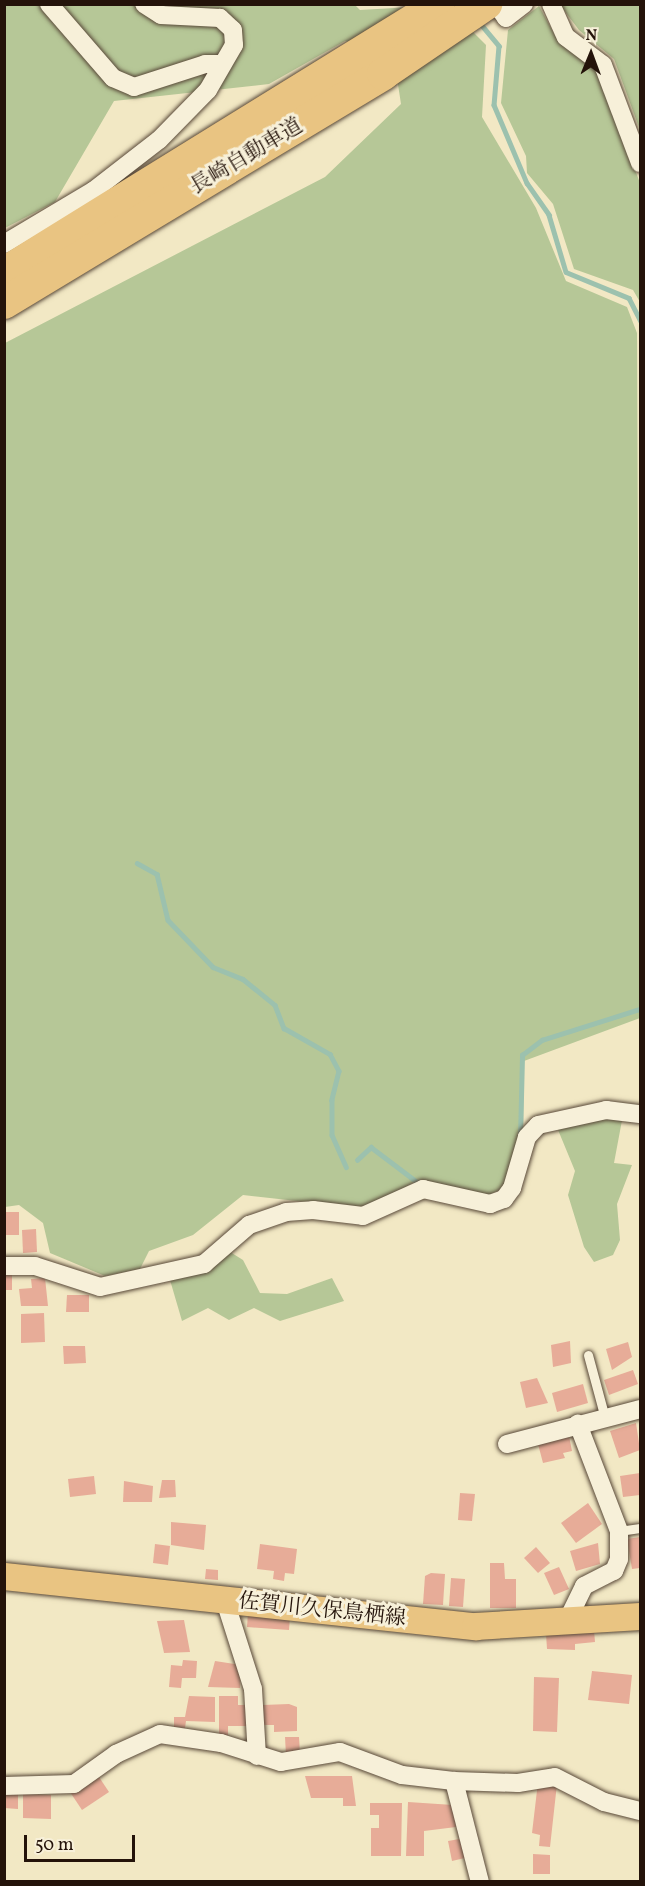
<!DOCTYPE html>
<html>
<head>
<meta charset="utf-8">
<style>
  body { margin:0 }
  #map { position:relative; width:645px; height:1886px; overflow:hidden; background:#f2e8c4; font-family:Vollkorn,"Noto Serif JP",serif }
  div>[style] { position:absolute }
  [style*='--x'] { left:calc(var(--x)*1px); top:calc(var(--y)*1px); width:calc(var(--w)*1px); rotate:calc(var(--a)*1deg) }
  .green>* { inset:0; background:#b6c797 }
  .stream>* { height:4.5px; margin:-2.25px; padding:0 2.25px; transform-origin:2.25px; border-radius:2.25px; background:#9cc1ae }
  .building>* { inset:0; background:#e7ac98 }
  .roads { filter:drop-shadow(0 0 2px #584838) drop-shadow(0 0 2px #584838) }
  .lane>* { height:9px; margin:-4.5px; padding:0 4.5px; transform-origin:4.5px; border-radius:4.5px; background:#f7f0d9 }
  .street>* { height:18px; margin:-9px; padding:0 9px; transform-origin:9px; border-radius:9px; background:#f7f0d9 }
  .primary>* { height:27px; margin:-13.5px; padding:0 13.5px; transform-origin:13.5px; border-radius:13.5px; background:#e9c482 }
  .highway>* { height:32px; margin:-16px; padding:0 16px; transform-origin:16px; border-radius:16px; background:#e9c482 }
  span { translate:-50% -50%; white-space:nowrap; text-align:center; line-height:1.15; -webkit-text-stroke:6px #f7f0d9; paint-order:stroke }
  .street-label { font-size:21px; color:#24130a }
  .frame { position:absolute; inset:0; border:6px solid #24130a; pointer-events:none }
  .north { position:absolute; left:561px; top:24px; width:60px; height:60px; -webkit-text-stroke:4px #f7f0d9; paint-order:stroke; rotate:1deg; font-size:16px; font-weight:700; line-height:24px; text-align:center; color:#24130a }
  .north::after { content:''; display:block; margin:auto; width:21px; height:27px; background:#24130a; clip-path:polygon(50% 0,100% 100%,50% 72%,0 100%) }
  .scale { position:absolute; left:24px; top:1835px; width:111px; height:27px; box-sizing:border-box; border:3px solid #24130a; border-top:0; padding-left:8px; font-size:18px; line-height:21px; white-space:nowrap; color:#24130a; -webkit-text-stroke:4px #f7f0d9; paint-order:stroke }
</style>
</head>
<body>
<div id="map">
  <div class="green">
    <div style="clip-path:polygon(354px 4px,360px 10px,446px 5px,486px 45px,482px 117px,536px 208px,566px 281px,627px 307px,637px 333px,640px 1018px,524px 1061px,523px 1131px,503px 1188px,487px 1196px,416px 1181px,369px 1209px,243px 1195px,193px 1235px,149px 1251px,140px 1269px,105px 1276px,50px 1253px,43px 1223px,19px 1205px,5px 1207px,5px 343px,325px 177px,401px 104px,393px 52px,345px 41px,269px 84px,114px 101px,55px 202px,5px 228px,4px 5px)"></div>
    <div style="clip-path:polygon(560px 5px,640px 5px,640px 130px,614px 59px,579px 30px)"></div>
    <div style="clip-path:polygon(539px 6px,558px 41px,597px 69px,640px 183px,640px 302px,633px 290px,574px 269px,553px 204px,527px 173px,526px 156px,501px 103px,508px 30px)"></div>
    <div style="clip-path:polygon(623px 1115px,614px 1163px,632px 1165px,617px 1204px,620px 1240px,613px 1255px,594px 1262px,584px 1247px,568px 1195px,575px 1171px,556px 1125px)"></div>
    <div style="clip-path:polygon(227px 1250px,243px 1260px,260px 1293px,287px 1294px,332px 1278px,344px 1301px,280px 1321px,254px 1308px,229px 1320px,208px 1308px,182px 1321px,170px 1280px)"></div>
  </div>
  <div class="stream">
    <div style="--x:480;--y:23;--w:30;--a:50"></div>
    <div style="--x:499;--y:46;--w:59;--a:94.8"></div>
    <div style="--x:494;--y:105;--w:85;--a:67.1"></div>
    <div style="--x:527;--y:183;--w:39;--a:55"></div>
    <div style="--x:549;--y:215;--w:59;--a:73.4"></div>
    <div style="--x:566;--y:272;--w:68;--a:22.4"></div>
    <div style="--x:629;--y:298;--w:25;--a:63"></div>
    <div style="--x:137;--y:863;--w:23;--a:29"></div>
    <div style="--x:157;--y:874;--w:47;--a:76.6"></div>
    <div style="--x:168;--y:920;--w:65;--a:46.2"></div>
    <div style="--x:213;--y:967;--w:32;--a:22"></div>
    <div style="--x:243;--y:979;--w:41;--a:39.1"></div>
    <div style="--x:275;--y:1005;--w:25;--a:69"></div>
    <div style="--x:284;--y:1028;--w:53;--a:29.5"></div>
    <div style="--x:330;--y:1054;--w:19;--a:62"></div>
    <div style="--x:339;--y:1071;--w:30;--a:104"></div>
    <div style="--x:332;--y:1100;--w:35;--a:90"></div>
    <div style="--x:332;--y:1135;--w:35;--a:66"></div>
    <div style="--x:520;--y:1138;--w:83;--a:-88.6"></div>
    <div style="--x:522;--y:1055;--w:25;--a:-37"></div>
    <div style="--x:542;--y:1040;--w:103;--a:-17.6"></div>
    <div style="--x:357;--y:1160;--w:19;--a:-43"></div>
    <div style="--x:371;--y:1147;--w:63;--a:37.2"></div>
  </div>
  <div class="building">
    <div style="clip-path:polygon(4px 1212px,19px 1212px,19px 1235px,4px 1235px)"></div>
    <div style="clip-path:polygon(36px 1229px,37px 1252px,23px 1253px,22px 1230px)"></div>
    <div style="clip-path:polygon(4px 1274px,12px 1274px,12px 1290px,4px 1290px)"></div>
    <div style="clip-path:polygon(45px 1278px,48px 1306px,21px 1306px,19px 1289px,32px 1288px,31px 1279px)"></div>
    <div style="clip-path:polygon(67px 1295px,89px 1295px,89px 1312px,66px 1312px)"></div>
    <div style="clip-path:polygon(44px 1313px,45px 1342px,21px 1343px,21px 1314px)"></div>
    <div style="clip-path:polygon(570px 1341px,571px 1363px,553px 1367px,551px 1345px)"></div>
    <div style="clip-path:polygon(628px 1342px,632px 1357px,612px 1370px,606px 1349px)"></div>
    <div style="clip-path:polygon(63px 1346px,85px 1346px,86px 1363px,64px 1364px)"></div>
    <div style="clip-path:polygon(633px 1370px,638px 1384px,609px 1395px,604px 1380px)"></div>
    <div style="clip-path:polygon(537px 1378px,548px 1403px,526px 1408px,520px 1382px)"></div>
    <div style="clip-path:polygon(583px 1384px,588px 1403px,557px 1412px,552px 1393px)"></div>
    <div style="clip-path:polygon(636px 1423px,640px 1450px,619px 1458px,610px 1431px)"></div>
    <div style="clip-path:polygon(569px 1436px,572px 1451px,563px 1453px,565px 1458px,543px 1463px,538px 1444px)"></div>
    <div style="clip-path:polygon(640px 1473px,640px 1495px,623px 1497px,620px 1476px)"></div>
    <div style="clip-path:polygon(94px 1476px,96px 1494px,70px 1497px,68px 1479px)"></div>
    <div style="clip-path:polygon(162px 1480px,175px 1480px,176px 1497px,159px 1498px)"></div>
    <div style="clip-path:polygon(124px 1481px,153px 1486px,152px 1502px,123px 1502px)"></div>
    <div style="clip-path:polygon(460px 1493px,475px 1494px,472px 1521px,458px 1520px)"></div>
    <div style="clip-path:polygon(588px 1503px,602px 1524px,576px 1543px,561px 1523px)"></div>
    <div style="clip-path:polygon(171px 1522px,206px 1525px,204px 1550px,171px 1545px)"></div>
    <div style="clip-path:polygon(640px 1537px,640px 1568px,632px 1569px,627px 1539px)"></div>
    <div style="clip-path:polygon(598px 1543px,600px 1564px,576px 1571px,570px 1551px)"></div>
    <div style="clip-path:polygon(155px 1544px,170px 1546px,168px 1565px,153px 1563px)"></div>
    <div style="clip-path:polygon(260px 1544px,297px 1549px,294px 1574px,285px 1573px,284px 1581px,273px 1579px,274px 1571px,257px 1569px)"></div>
    <div style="clip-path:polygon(536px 1547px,550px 1563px,538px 1573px,524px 1558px)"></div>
    <div style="clip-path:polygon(490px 1563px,504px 1563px,505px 1579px,516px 1579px,516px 1608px,490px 1608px)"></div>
    <div style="clip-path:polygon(559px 1567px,569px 1589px,554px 1595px,544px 1573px)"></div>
    <div style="clip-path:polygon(206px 1569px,218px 1570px,218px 1580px,205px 1579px)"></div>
    <div style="clip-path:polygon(431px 1573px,445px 1574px,443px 1605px,423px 1604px,425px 1576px)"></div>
    <div style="clip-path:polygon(451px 1578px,465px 1579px,463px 1607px,449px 1606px)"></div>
    <div style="clip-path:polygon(248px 1613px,290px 1616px,289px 1630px,247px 1627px)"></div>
    <div style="clip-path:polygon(184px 1620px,190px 1652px,164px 1653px,157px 1621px)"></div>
    <div style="clip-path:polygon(594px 1630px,595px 1642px,575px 1644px,575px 1650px,547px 1649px,546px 1634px)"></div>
    <div style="clip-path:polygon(183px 1660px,197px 1661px,196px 1678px,182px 1678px,181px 1688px,169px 1687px,171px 1665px,182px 1666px)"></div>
    <div style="clip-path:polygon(215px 1661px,241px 1665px,240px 1688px,208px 1687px)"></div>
    <div style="clip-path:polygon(592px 1671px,632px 1675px,629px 1704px,588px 1700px)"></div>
    <div style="clip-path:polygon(534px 1677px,559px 1678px,557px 1732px,533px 1731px)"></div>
    <div style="clip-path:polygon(189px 1696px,215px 1697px,215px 1722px,186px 1721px,185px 1728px,174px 1727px,174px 1717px,185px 1717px)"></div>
    <div style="clip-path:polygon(219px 1696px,238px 1696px,238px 1705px,247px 1705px,247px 1726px,228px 1726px,228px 1736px,219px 1736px)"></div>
    <div style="clip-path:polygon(289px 1704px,297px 1707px,297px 1731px,274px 1732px,274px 1725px,264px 1725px,263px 1705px)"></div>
    <div style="clip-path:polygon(285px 1737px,299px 1737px,300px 1754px,286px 1755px)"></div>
    <div style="clip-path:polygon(97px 1774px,109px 1792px,82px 1810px,70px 1792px)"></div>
    <div style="clip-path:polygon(305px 1776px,352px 1776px,356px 1806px,343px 1806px,343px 1798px,311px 1798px)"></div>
    <div style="clip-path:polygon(538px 1782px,557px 1784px,550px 1847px,539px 1846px,540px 1835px,532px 1833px)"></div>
    <div style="clip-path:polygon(4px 1793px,18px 1794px,18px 1809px,4px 1808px)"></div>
    <div style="clip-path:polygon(23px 1794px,51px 1795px,51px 1819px,23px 1818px)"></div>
    <div style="clip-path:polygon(408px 1802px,453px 1805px,456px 1827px,424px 1831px,424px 1856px,406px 1856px)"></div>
    <div style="clip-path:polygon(370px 1803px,402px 1803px,401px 1856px,371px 1856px,371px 1828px,379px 1828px,379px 1815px,370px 1815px)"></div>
    <div style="clip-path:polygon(465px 1838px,469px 1857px,452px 1861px,448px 1841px)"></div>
    <div style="clip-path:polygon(533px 1854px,550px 1855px,550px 1874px,533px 1874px)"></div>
  </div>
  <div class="roads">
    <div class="lane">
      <div style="--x:588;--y:1355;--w:65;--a:74.9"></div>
      <div style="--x:619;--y:1531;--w:21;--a:-8"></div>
    </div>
    <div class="street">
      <div style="--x:49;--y:4;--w:98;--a:49.1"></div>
      <div style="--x:113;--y:78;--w:23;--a:23"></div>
      <div style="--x:134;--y:87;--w:75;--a:-17.9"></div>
      <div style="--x:205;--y:64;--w:17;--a:0"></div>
      <div style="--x:496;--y:4;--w:17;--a:54"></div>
      <div style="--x:506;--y:18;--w:23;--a:-38"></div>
      <div style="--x:551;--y:4;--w:36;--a:66"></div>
      <div style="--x:566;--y:37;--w:46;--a:37.1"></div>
      <div style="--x:603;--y:65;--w:105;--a:69.3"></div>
      <div style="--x:4;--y:244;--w:104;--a:-30.8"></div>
      <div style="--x:93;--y:191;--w:83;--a:-37.7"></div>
      <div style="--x:159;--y:140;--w:70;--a:-45.6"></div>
      <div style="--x:208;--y:90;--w:52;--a:-60"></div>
      <div style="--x:234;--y:45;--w:15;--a:-94"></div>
      <div style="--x:233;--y:30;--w:18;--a:-137"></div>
      <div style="--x:220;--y:18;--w:59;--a:-177.1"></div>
      <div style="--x:161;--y:15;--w:20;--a:-147"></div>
      <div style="--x:4;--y:1266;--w:31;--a:0"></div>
      <div style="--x:35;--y:1266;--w:68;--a:17.9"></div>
      <div style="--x:100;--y:1287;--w:107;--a:-12.5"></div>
      <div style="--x:204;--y:1264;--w:60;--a:-40.9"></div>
      <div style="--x:249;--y:1225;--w:39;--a:-19"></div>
      <div style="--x:286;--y:1212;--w:27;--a:-4"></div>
      <div style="--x:313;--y:1210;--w:50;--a:6.8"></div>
      <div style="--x:363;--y:1216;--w:66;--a:-24.2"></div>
      <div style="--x:423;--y:1189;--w:69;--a:12.6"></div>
      <div style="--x:490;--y:1204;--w:15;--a:-20"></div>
      <div style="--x:504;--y:1199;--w:14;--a:-54"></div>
      <div style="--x:512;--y:1188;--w:53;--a:-73.6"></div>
      <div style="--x:527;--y:1137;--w:16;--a:-47"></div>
      <div style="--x:538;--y:1125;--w:70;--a:-12.4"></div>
      <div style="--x:606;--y:1110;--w:34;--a:7"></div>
      <div style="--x:507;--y:1444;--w:138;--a:-14.7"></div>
      <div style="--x:225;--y:1601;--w:92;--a:72.3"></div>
      <div style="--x:253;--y:1689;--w:67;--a:86.6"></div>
      <div style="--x:567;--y:1621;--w:39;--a:-64"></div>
      <div style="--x:584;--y:1586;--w:34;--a:-27"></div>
      <div style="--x:614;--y:1571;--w:13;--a:-67"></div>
      <div style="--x:619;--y:1559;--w:28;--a:-90"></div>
      <div style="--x:619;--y:1531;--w:115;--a:-111"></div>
      <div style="--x:454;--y:1781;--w:104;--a:75.6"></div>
      <div style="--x:4;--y:1786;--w:70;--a:-1.6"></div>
      <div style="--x:74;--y:1784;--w:52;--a:-35.5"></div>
      <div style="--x:116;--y:1754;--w:48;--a:-24.4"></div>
      <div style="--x:160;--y:1734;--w:62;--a:8.4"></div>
      <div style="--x:221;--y:1743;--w:63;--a:17.6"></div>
      <div style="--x:281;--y:1762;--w:60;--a:-9.6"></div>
      <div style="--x:340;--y:1752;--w:66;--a:20.4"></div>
      <div style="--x:402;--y:1775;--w:52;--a:6.6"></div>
      <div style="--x:454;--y:1781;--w:64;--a:1.8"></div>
      <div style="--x:518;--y:1783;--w:37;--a:-9"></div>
      <div style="--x:555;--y:1777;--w:55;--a:27"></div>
      <div style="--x:604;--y:1802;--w:37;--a:14"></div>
    </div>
    <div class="primary">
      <div style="--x:4;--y:1576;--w:474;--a:6.1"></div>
      <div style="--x:475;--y:1626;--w:165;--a:-3.5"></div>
    </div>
    <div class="highway">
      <div style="--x:4;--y:273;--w:511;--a:-31.73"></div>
      <div style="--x:4;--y:303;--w:443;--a:-31.1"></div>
      <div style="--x:383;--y:74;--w:125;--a:-34.2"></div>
    </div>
  </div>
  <div class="street-label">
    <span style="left:247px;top:157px;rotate:-31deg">長崎自動車道</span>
    <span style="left:322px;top:1611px;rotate:6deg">佐賀川久保鳥栖線</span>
  </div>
  <div class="frame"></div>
  <div class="north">N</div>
  <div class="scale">50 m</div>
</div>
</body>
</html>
